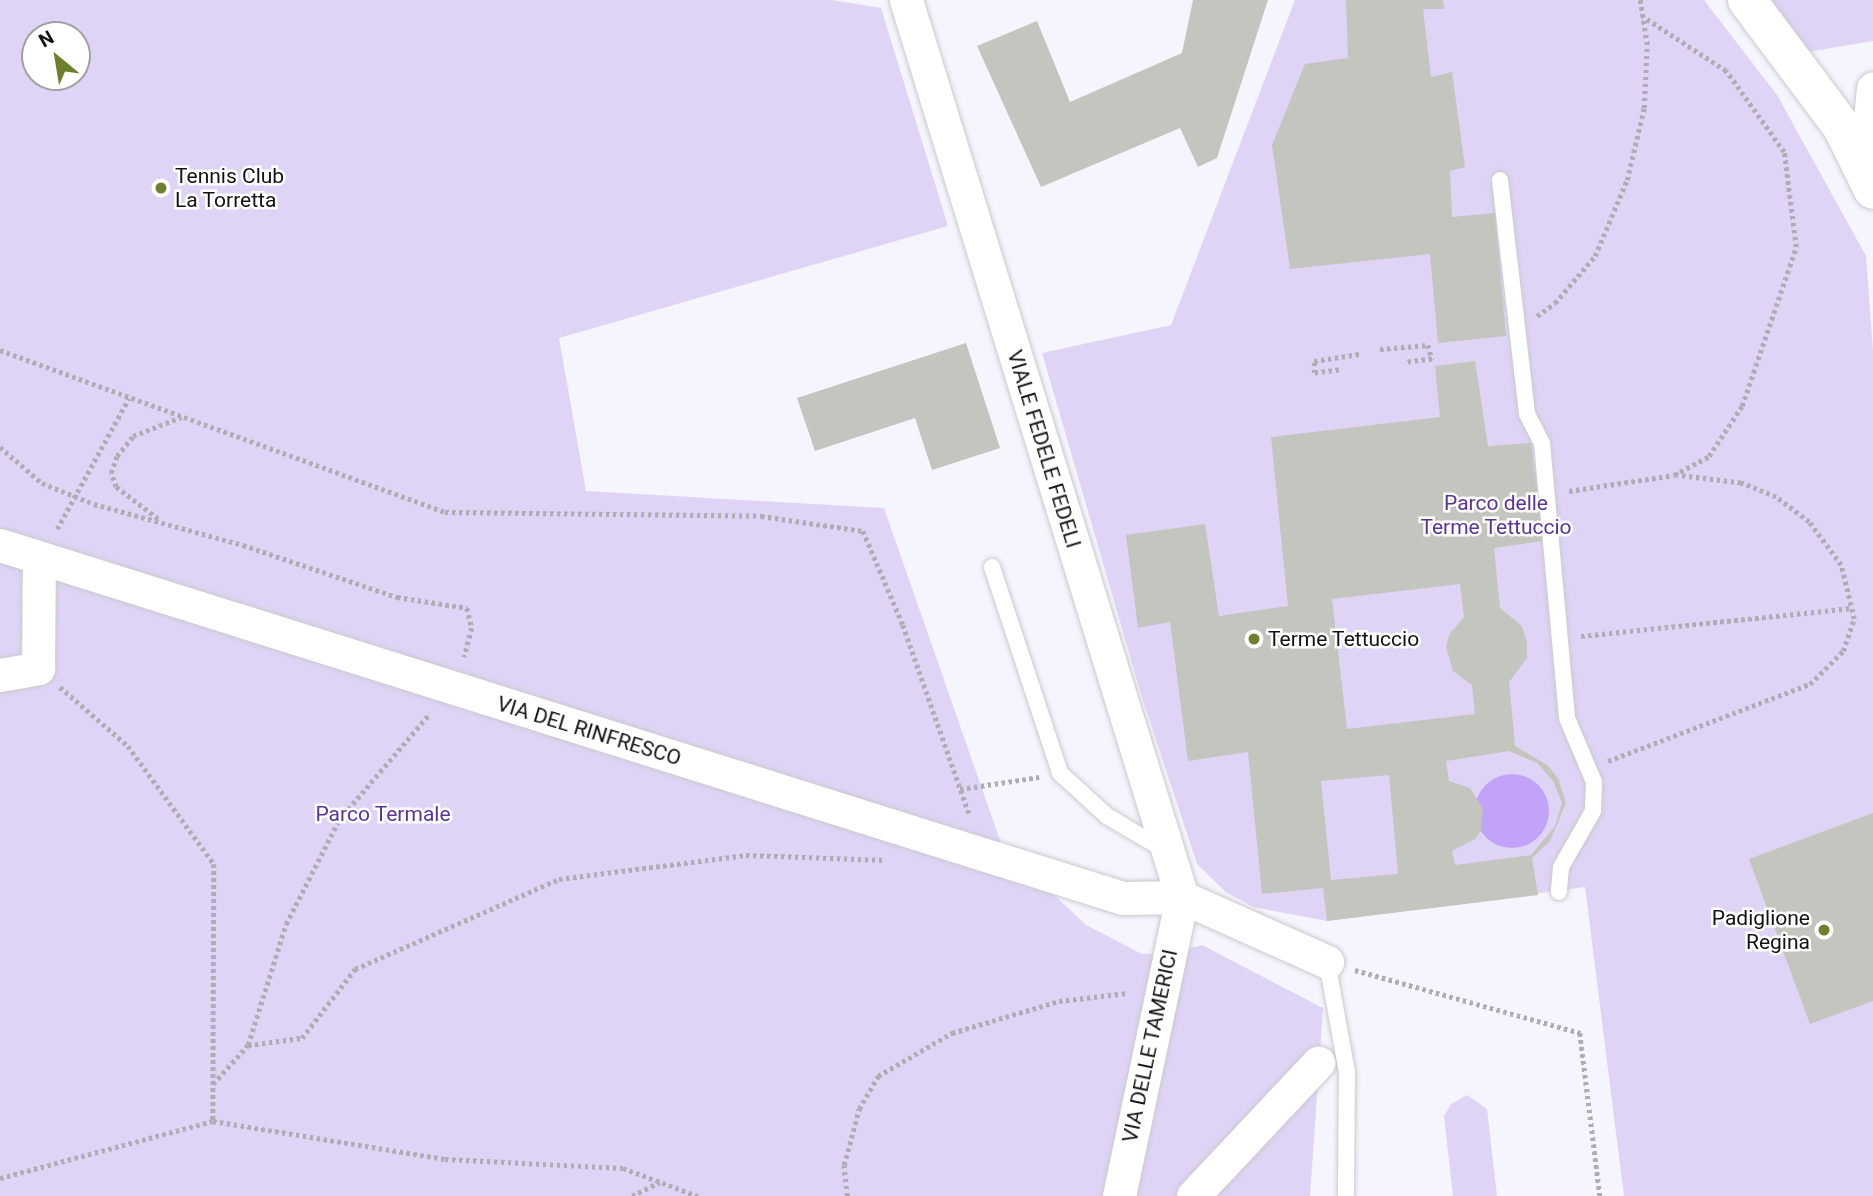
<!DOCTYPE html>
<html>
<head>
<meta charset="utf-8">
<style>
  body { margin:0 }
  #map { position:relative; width:1873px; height:1196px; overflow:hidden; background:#f6f4fc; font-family:Roboto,sans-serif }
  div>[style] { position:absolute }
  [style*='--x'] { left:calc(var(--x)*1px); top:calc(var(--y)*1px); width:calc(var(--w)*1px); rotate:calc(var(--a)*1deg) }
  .green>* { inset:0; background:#dfd4f6 }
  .water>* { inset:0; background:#c1a4fa }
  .round { border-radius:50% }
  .building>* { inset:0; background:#c3c5be }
  .path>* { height:4.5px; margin-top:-2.25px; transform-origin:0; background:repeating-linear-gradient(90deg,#aeadb3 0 3.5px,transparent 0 7px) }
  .roads { filter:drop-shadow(0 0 2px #cbc9d0) drop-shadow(0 0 2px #cbc9d0) }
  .lane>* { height:16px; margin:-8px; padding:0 8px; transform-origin:8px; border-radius:8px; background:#fff }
  .street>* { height:33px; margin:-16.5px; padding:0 16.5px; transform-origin:16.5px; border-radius:16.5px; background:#fff }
  .secondary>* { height:38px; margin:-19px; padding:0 19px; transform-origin:19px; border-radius:19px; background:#fff }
  .dots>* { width:19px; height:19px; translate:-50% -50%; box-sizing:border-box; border:4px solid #fff; border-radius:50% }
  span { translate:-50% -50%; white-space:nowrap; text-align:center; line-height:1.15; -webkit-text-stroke:5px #fff; paint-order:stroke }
  .poi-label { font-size:21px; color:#121214 }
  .left { translate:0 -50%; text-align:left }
  .right { translate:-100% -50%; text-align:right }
  .street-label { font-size:21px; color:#121214 }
  .park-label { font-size:21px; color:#5c3394 }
  .north { position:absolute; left:21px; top:21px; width:70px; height:70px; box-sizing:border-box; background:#fff; border:2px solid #a0a0a1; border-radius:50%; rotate:330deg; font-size:19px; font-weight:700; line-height:28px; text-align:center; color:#121214 }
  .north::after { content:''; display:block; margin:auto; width:24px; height:32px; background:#6e802f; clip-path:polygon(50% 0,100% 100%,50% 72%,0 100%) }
</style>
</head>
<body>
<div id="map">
  <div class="green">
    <div style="clip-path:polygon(evenodd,0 0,832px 0,881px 8px,948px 226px,559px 338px,586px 491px,884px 508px,1002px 846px,1086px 925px,1142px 954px,1174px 953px,1202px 945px,1323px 1008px,1310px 1196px,0 1196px,0 0,35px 35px,77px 35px,77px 77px,35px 77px,35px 35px)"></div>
    <div style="clip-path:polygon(1295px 0,1704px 0,1777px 95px,1866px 256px,1873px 351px,1873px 1196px,1624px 1196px,1585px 887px,1327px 921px,1253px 907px,1226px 892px,1197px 864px,1141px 694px,1042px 353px,1171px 325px)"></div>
    <div style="clip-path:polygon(1771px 0,1873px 0,1873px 41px,1807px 52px)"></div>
    <div style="clip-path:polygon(1467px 1095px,1487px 1109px,1497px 1196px,1453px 1196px,1444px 1116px,1451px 1104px)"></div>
  </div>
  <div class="water">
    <div class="round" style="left:1475px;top:774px;width:74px;height:74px"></div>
  </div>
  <div class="building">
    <div style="clip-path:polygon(1193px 0,1268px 0,1217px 158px,1198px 167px,1180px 128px,1041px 187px,977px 46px,1037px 21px,1070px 102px,1182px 53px)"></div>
    <div style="clip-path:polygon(1346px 0,1443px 0,1444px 9px,1423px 9px,1431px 77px,1452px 72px,1465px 167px,1450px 171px,1452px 217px,1495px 213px,1506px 336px,1438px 343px,1430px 254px,1290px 269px,1272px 145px,1305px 64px,1348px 58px)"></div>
    <div style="clip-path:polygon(966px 343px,1000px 448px,932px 470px,915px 418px,815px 451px,797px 398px)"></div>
    <div style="clip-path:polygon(evenodd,1475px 361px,1488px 446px,1531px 443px,1544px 541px,1494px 548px,1500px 608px,1522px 626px,1527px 643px,1527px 658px,1509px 682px,1515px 746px,1547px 765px,1558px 778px,1566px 803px,1550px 841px,1532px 858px,1538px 895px,1327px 921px,1323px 888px,1262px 894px,1248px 752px,1188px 761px,1170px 622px,1138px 628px,1126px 535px,1205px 524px,1219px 616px,1288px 606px,1271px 437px,1440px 417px,1435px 366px,1475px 361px,1460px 584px,1464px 617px,1449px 635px,1446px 647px,1453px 671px,1472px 685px,1475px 714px,1347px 729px,1332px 599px,1460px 584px,1475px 361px,1509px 751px,1537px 763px,1553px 781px,1562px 803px,1555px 826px,1531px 855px,1455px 865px,1452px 851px,1475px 839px,1481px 830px,1483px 808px,1470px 788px,1449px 781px,1446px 761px,1509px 751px,1475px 361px,1389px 775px,1398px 874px,1331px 880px,1321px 781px,1389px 775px)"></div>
    <div style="clip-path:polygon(1873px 813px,1873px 1001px,1810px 1024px,1749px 859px)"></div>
  </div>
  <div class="path">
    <div style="--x:1537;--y:316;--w:22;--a:-36"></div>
    <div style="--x:1555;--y:303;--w:62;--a:-49.6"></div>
    <div style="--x:1595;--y:256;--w:82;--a:-67.2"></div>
    <div style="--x:1627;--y:180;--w:74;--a:-76.7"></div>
    <div style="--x:1644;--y:108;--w:63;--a:-87.3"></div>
    <div style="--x:1647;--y:45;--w:46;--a:-98.8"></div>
    <div style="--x:1380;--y:349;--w:48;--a:-4.8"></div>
    <div style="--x:1428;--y:345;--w:15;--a:74"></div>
    <div style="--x:1432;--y:359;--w:26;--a:173"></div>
    <div style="--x:0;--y:350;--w:474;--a:20"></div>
    <div style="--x:445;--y:512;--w:316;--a:0.7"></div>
    <div style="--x:761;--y:516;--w:103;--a:8.4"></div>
    <div style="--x:863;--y:531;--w:102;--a:66.9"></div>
    <div style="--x:903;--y:625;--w:202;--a:70.7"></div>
    <div style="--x:1339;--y:370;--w:25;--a:173"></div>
    <div style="--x:1314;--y:373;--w:12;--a:-90"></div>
    <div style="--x:1314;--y:361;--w:46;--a:-8.8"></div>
    <div style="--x:0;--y:447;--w:55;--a:40.6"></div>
    <div style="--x:42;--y:483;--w:56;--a:22"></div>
    <div style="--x:94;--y:504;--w:155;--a:15.4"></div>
    <div style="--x:243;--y:545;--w:163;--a:18.7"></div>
    <div style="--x:397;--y:597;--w:71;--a:8.9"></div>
    <div style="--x:467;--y:608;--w:21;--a:76"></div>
    <div style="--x:472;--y:628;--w:30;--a:105"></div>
    <div style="--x:1569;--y:491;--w:106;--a:-8.7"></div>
    <div style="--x:1674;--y:475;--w:40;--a:-28"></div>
    <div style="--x:1709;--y:456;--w:60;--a:-56.6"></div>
    <div style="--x:1742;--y:406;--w:168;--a:-71.2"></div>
    <div style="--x:1796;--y:247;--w:96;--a:-97.2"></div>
    <div style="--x:1784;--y:152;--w:100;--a:-125.6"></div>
    <div style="--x:1726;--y:71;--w:99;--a:-147"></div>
    <div style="--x:158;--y:519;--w:53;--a:-142.7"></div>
    <div style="--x:116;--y:487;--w:15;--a:-110"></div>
    <div style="--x:111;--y:473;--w:18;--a:-71"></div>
    <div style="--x:117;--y:456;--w:26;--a:-51"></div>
    <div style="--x:133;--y:436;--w:52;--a:-21.6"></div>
    <div style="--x:57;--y:529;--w:149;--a:-61.2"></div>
    <div style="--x:1581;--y:636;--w:272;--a:-5.9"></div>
    <div style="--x:60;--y:687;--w:90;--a:40.9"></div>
    <div style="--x:128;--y:746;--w:146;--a:53.9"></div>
    <div style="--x:214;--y:864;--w:257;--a:90.2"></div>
    <div style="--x:213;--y:1121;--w:235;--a:9.3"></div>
    <div style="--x:445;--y:1159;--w:178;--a:2.9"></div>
    <div style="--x:623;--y:1168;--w:80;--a:20.5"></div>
    <div style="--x:1608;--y:761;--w:216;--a:-20.9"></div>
    <div style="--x:1810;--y:684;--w:47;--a:-45"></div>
    <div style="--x:1843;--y:651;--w:34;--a:-71"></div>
    <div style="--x:1854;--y:619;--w:56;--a:-103.5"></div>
    <div style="--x:1841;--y:565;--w:54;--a:-126.7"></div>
    <div style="--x:1809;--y:522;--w:41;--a:-142.9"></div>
    <div style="--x:1776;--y:497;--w:38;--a:-158"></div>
    <div style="--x:1741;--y:483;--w:66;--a:-173.1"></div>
    <div style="--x:960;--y:789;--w:80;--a:-8.6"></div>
    <div style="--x:1355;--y:970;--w:234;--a:15.6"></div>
    <div style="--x:1580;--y:1033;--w:164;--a:83"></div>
    <div style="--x:248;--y:1045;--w:54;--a:-7.4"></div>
    <div style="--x:302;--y:1038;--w:87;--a:-52.5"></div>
    <div style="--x:355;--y:969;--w:223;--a:-23.8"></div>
    <div style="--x:559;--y:879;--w:189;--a:-7.3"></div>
    <div style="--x:746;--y:855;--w:139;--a:2.1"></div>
    <div style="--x:213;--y:1084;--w:52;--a:-48.1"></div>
    <div style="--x:248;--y:1045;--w:127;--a:-72.6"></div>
    <div style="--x:286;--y:924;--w:117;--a:-63"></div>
    <div style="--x:339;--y:820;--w:140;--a:-49.6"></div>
    <div style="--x:0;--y:1178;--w:220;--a:-15"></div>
    <div style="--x:632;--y:1196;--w:31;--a:-27"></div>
    <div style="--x:847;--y:1196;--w:31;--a:-96"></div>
    <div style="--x:844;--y:1165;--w:58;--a:-75"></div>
    <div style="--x:859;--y:1109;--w:38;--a:-60"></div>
    <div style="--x:878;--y:1076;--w:86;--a:-30.2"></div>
    <div style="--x:952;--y:1033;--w:112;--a:-16.7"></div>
    <div style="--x:1059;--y:1001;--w:69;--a:-6.6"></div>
  </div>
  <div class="roads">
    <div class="lane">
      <div style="--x:1500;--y:180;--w:236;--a:83.4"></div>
      <div style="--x:1527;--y:414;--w:33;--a:63"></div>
      <div style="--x:1542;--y:443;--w:276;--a:84.8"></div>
      <div style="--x:1567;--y:718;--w:69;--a:67.1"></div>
      <div style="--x:1594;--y:782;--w:29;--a:92"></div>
      <div style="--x:1593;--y:811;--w:64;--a:119.7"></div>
      <div style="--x:1561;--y:867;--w:25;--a:95"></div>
      <div style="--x:992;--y:567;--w:217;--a:71.7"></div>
      <div style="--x:1060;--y:773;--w:64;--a:42.5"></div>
      <div style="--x:1107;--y:816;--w:69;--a:30.7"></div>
      <div style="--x:1327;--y:962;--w:112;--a:79.7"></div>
      <div style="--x:1347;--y:1072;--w:124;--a:90.5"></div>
    </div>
    <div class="street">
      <div style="--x:906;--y:0;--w:939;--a:72.9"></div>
      <div style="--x:1865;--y:170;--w:82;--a:-84.4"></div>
      <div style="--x:0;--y:545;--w:1176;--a:17.46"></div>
      <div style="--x:1122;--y:898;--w:60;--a:-1"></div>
      <div style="--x:1182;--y:897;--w:159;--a:24.1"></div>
      <div style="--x:0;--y:675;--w:39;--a:-10"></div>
      <div style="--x:38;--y:668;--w:108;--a:-89.5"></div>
      <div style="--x:1119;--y:1196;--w:306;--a:-78.1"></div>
      <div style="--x:1193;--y:1196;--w:183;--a:-46.8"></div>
    </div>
    <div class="secondary">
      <div style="--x:1747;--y:0;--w:159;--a:53.2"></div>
      <div style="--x:1842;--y:127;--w:70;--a:63.8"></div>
    </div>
  </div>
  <div class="dots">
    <div style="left:161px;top:188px;background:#6e802f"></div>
    <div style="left:1254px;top:639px;background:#6e802f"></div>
    <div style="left:1824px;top:930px;background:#6e802f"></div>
  </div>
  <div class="poi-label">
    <span class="left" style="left:175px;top:188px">Tennis Club<br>La Torretta</span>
    <span class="left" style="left:1268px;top:639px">Terme Tettuccio</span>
    <span class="right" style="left:1810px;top:930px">Padiglione<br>Regina</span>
  </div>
  <div class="street-label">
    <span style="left:1044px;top:449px;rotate:73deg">VIALE FEDELE FEDELI</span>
    <span style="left:589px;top:731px;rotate:17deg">VIA DEL RINFRESCO</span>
    <span style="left:1150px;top:1046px;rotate:-78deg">VIA DELLE TAMERICI</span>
  </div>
  <div class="park-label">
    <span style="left:1496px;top:515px">Parco delle<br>Terme Tettuccio</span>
    <span style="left:383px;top:814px">Parco Termale</span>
  </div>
  <div class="north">N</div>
</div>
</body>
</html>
